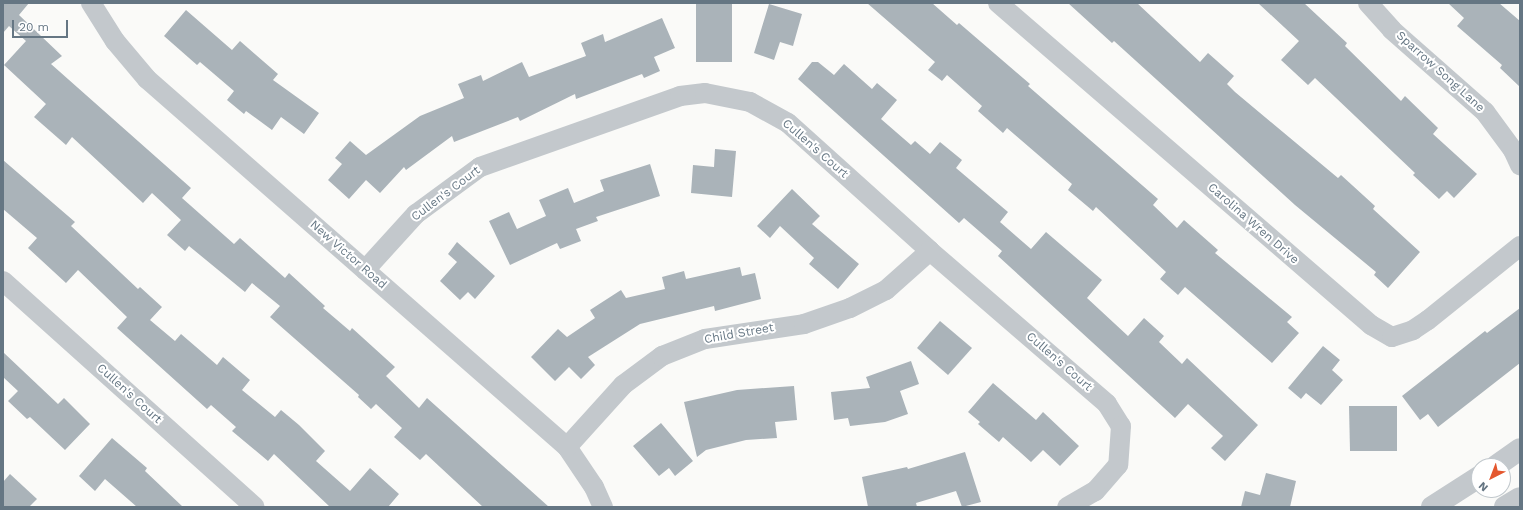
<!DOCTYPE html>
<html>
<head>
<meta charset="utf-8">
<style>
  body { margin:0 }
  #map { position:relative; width:1523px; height:510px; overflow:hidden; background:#fafaf8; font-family:"Work Sans",sans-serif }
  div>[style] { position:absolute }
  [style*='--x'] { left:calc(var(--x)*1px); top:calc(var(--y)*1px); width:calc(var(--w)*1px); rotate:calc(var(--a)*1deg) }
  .building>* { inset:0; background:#aab3b9 }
  .minor>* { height:20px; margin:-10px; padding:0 10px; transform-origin:10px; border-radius:10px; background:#c3c8cc }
  .tertiary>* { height:22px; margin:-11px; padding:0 11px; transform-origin:11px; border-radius:11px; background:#c3c8cc }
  span { translate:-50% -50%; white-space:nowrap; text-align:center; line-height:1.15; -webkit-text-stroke:4px #fff; paint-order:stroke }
  .street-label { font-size:12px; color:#657683 }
  .frame { position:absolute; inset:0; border:4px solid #657683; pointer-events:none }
  .north { position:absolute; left:1471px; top:458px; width:40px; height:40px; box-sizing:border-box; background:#fff; border:1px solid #c1c8cd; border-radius:50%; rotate:222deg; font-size:11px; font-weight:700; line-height:16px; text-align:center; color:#657683 }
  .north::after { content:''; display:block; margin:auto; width:14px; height:18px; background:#e4572e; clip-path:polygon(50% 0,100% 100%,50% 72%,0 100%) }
  .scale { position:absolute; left:12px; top:20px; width:56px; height:18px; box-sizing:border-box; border:2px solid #657683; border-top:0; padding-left:5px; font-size:12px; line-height:14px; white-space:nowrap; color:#657683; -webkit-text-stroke:3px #fff; paint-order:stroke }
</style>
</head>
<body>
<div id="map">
  <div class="building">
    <div style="clip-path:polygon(3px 3px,29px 3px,19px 15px,62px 56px,51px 64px,191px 188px,182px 198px,234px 244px,240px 238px,285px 278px,289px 273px,325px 306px,323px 308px,350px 331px,352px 328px,395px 367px,386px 376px,419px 408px,427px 398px,549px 507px,483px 507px,426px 454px,420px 460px,394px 437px,402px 428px,376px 404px,371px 409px,358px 397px,359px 395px,270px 317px,280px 306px,252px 283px,245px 292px,189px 246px,185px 251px,167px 235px,181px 220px,152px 193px,143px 203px,72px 137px,66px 145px,34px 117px,46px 104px,4px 65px,26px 41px,9px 26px,3px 33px)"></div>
    <div style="clip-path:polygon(696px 3px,732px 3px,732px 62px,696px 62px)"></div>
    <div style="clip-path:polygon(867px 3px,932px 3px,957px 25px,959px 23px,1030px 84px,1028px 86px,1158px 199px,1153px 205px,1177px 228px,1184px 220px,1218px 250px,1215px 253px,1292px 317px,1287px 322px,1299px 333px,1272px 363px,1185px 287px,1178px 295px,1160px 279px,1166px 272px,1096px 207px,1093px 211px,1068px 190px,1072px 184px,1007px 128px,1003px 133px,978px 111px,982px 106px,947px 75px,942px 81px,928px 70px,935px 62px)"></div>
    <div style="clip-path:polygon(1068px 3px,1137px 3px,1200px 62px,1208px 53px,1234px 76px,1227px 84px,1235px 92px,1338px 178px,1341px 175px,1375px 206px,1373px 209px,1420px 252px,1388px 288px,1374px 275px,1376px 272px,1295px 205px,1114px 41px,1112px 43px)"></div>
    <div style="clip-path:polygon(1258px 3px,1304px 3px,1347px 43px,1345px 46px,1401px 101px,1405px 96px,1438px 128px,1433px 134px,1477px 174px,1454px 198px,1447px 191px,1439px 199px,1413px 175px,1415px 173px,1315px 78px,1308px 85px,1281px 60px,1299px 41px)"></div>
    <div style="clip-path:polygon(1448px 3px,1499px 3px,1520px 21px,1520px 87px,1500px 68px,1502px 65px,1457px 26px,1464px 18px)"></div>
    <div style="clip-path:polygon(769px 4px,802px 14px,793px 46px,780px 42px,774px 60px,754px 53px)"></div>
    <div style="clip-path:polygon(186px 10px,232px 50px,240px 41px,278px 74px,273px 80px,319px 113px,304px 134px,281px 117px,272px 130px,246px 111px,244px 114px,227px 100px,234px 91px,200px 62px,197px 65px,164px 36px)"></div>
    <div style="clip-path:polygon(662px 18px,675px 48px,654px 57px,660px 71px,644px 78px,642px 74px,576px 99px,575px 94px,520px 121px,518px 117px,454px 142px,452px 136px,406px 170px,404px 167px,380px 193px,366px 180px,349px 199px,328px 180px,342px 164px,335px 158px,350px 141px,366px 155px,420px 116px,464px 98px,458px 84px,481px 75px,483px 81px,522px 62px,529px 77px,586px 56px,581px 43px,603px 34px,605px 42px)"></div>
    <div style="clip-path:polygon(812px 62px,818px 62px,834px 75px,844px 64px,872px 89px,877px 83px,897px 100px,881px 119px,911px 145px,915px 141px,930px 154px,940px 142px,962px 160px,956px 168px,1008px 212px,1000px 222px,1031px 249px,1046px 232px,1102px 280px,1087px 298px,1128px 336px,1144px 318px,1164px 336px,1159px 342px,1182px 364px,1187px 358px,1258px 425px,1225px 461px,1211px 448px,1223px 436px,1188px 404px,1175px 418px,998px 256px,1002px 251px,964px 218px,959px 223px,798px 79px)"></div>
    <div style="clip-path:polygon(715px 149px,736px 151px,732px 197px,691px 193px,693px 165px,714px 167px)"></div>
    <div style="clip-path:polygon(3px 160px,75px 222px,71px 226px,138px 289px,140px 287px,162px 307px,150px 320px,175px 341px,181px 334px,217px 365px,223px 357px,250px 380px,242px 390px,275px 417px,281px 410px,299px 425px,325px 451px,316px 461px,350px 491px,370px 468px,399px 494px,388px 507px,330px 507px,274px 454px,268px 461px,232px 431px,236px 427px,211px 405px,207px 409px,117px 328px,127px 317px,78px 270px,66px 283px,28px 248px,37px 238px,3px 209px)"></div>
    <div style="clip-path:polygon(650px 164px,660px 196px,596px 217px,598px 221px,576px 229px,581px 241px,560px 249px,557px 243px,510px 265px,489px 221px,509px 212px,517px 229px,546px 216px,539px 200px,568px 188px,574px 203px,604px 191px,600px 180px)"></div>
    <div style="clip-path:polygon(792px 189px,820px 216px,812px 224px,859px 264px,838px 289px,809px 264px,814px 258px,780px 226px,770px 238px,757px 226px)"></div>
    <div style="clip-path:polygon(457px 242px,495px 276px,475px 299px,468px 292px,460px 300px,440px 281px,457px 262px,448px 254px)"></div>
    <div style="clip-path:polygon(740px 267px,742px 276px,755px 273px,761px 299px,715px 311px,714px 306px,640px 324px,588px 357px,595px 365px,581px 379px,569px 367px,555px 381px,531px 357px,558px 329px,567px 337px,595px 318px,590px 310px,621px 290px,626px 298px,665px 289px,662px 277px,684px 271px,686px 279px)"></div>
    <div style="clip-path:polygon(1520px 308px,1520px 363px,1438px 427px,1428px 414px,1420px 420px,1402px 396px,1485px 331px,1487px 333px)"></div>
    <div style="clip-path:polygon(940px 321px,972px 348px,948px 375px,917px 348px)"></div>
    <div style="clip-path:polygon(1323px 346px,1340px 360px,1332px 370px,1343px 380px,1321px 405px,1306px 393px,1301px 399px,1288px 388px)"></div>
    <div style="clip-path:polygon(3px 352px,58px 404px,64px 398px,90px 424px,65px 450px,30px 417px,27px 419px,8px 401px,18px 391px,3px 377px)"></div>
    <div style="clip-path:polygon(911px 361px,919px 384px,900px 391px,908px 414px,885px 422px,850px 426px,848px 418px,834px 420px,831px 392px,870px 388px,866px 377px)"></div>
    <div style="clip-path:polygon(993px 383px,1036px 420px,1043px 412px,1079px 446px,1060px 466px,1043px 450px,1031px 462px,1003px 437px,999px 442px,978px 424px,980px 422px,968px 412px)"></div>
    <div style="clip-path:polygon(794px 386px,797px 420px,775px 422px,777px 438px,746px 440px,706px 450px,697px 457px,684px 402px,737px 390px)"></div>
    <div style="clip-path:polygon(1349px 406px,1397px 406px,1397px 451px,1350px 451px)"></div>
    <div style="clip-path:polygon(661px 423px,693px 461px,675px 476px,669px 468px,659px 476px,633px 446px)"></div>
    <div style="clip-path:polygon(112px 438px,147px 468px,145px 471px,183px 507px,137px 507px,105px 479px,95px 491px,79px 476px)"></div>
    <div style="clip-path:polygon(965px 452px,981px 502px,962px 507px,956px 491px,916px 503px,917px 507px,868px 507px,862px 477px,907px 467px,908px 469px)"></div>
    <div style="clip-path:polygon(1266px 473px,1296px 481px,1290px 507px,1241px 507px,1245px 491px,1260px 495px)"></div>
    <div style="clip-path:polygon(10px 474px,37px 499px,29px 507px,3px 507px,3px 482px)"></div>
  </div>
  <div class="minor">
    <div style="--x:91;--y:3;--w:45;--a:57.7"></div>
    <div style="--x:115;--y:41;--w:50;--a:49.9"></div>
    <div style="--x:147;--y:79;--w:558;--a:41.22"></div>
    <div style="--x:567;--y:447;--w:48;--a:56"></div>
    <div style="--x:594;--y:487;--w:22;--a:66"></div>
    <div style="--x:998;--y:3;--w:493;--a:40.8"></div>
    <div style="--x:1371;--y:325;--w:24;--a:30"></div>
    <div style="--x:1392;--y:337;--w:22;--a:-18"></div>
    <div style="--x:1413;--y:330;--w:18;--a:-34"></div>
    <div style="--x:1428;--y:320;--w:118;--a:-38.8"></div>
    <div style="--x:1368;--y:3;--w:36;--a:48"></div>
    <div style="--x:1392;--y:30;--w:124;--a:41.4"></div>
    <div style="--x:1485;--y:112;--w:47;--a:53.6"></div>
    <div style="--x:1513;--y:150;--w:17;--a:65"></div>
    <div style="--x:365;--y:270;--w:76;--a:-47.7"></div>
    <div style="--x:416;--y:214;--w:79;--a:-36.3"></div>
    <div style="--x:480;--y:167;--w:212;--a:-19.5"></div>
    <div style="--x:680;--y:96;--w:25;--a:-7"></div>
    <div style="--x:705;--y:93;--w:46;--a:11.3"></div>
    <div style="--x:750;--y:102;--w:43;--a:28.9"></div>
    <div style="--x:788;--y:123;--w:191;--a:42"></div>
    <div style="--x:930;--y:251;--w:234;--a:40.8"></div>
    <div style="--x:1107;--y:404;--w:26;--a:58"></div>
    <div style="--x:1121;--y:426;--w:39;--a:94"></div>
    <div style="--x:1118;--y:465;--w:35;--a:131"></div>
    <div style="--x:1095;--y:491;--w:32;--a:150"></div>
    <div style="--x:3;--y:281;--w:338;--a:41.9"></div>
    <div style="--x:567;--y:447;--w:84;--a:-47.9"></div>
    <div style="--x:623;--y:385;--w:49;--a:-36.6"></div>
    <div style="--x:662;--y:356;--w:46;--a:-21.6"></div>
    <div style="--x:705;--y:339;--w:100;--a:-8.6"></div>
    <div style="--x:804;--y:324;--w:49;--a:-19.2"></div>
    <div style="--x:850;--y:308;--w:40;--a:-26.6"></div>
    <div style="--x:886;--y:290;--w:59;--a:-41.6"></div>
  </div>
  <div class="tertiary">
    <div style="--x:1496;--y:466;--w:29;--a:-35"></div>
    <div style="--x:1432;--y:507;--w:56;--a:-32.6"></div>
    <div style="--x:1505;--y:507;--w:17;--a:-31"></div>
  </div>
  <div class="street-label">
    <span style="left:1440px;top:72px;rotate:42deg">Sparrow Song Lane</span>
    <span style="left:815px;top:149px;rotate:41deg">Cullen's Court</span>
    <span style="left:446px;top:194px;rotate:-37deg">Cullen's Court</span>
    <span style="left:1253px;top:224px;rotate:41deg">Carolina Wren Drive</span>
    <span style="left:348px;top:255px;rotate:41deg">New Victor Road</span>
    <span style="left:739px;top:334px;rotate:-10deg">Child Street</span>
    <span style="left:1059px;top:362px;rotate:41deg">Cullen's Court</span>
    <span style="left:129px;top:394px;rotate:42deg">Cullen's Court</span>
  </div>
  <div class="frame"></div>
  <div class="north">N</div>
  <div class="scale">20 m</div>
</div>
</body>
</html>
